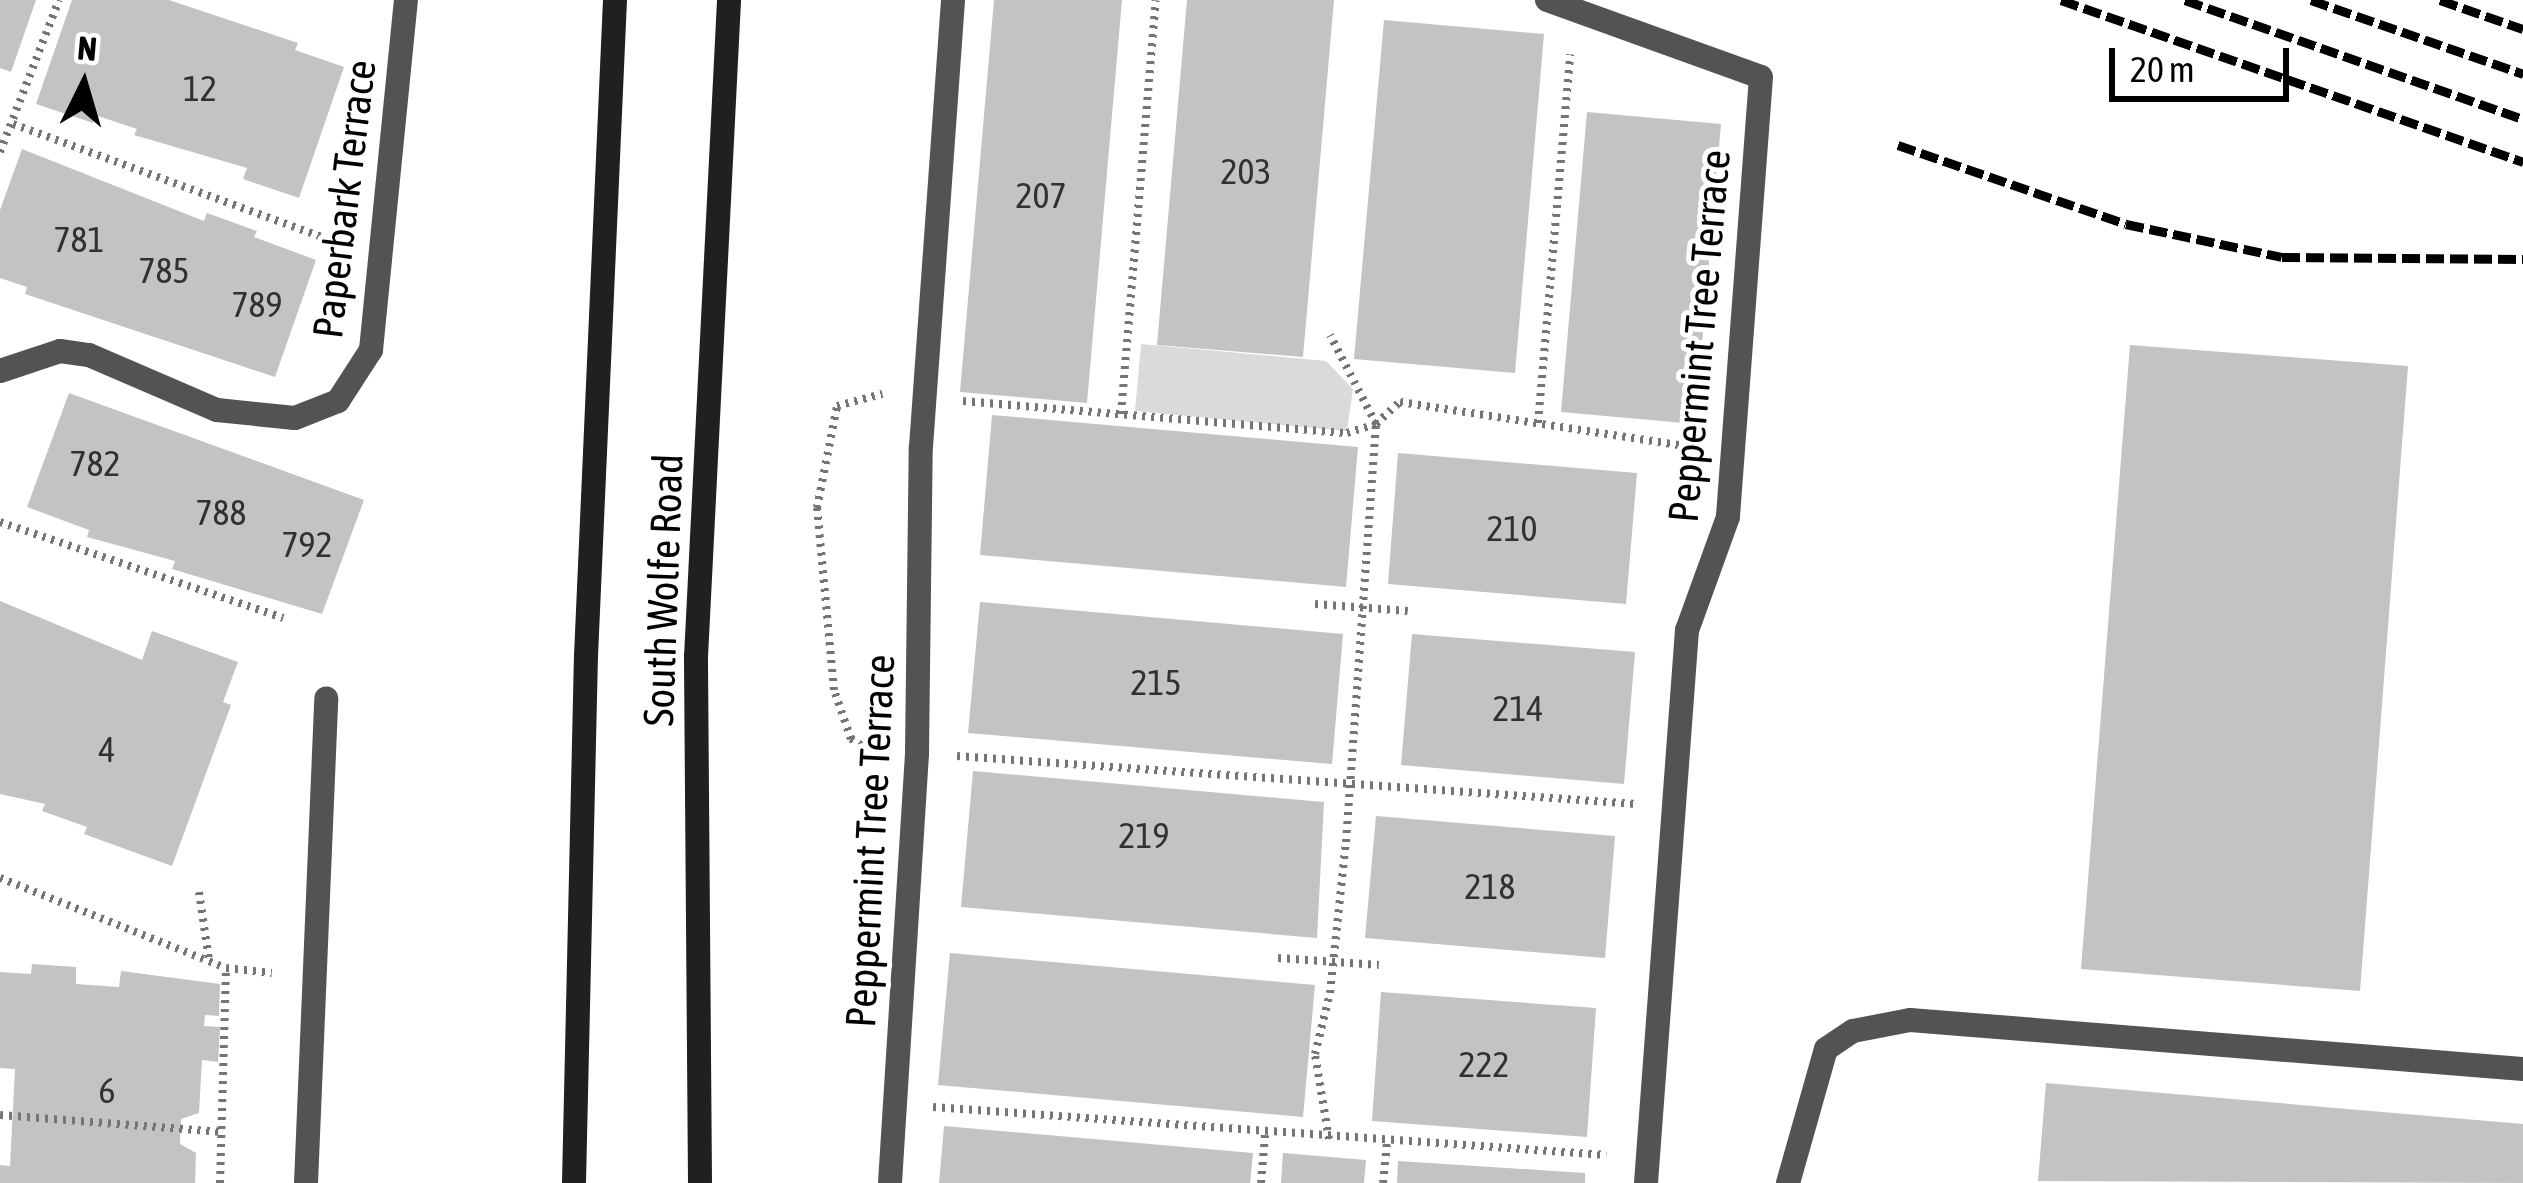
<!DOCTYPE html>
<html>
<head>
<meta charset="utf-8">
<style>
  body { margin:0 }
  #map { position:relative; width:2523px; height:1183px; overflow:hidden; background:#fff; font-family:"Asap Condensed",sans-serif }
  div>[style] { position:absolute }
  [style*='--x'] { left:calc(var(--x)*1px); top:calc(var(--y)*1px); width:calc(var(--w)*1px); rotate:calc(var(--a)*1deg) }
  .green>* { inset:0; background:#dadada }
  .building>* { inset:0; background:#c3c3c3 }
  .path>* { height:8px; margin-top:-4px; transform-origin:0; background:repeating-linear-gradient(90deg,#757575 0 3px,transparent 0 9px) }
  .service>* { height:24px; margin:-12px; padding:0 12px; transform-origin:12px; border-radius:12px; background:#535353 }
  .minor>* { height:24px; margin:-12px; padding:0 12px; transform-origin:12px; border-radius:12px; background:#535353 }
  .secondary>* { height:24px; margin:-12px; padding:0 12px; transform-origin:12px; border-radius:12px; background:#202020 }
  .rail>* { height:9px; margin-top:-4.5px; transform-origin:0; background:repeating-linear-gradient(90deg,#000 0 18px,transparent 0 24px) }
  span { translate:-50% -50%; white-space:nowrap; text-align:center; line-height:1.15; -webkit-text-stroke:10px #fff; paint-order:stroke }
  .number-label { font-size:36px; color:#313131 }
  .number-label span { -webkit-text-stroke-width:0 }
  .street-label { font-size:42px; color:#000 }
  .north { position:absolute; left:24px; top:24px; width:120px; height:120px; -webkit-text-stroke:9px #fff; paint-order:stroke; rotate:5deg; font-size:33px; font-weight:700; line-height:48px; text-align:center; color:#000 }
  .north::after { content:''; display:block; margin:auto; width:42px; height:54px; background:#000; clip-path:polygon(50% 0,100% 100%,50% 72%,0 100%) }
  .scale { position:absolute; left:2109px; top:48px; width:180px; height:54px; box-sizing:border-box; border:6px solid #000; border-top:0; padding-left:15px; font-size:36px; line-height:42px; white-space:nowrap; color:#000; -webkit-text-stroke:9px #fff; paint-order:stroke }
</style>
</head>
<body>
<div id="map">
  <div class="green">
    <div style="clip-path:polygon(1141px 344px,1326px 361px,1353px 389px,1347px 431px,1135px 411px)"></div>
  </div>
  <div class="building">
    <div style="clip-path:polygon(0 0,36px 0,11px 72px,0 68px)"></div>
    <div style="clip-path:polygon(72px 0,169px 0,298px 43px,295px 50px,344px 67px,299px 198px,243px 179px,247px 168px,134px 135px,137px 129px,95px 115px,93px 123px,36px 104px)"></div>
    <div style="clip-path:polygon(994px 0,1122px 0,1087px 403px,960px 392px)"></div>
    <div style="clip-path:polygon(1187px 0,1334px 0,1303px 357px,1157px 345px)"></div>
    <div style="clip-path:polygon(1384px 20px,1544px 34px,1515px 373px,1354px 359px)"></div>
    <div style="clip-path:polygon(1587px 112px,1721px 124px,1695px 424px,1561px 412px)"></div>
    <div style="clip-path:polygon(22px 149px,204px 221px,207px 213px,257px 231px,254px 237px,316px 260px,275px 377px,25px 294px,27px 287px,0 278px,0 210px)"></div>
    <div style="clip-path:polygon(2130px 345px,2408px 366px,2360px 991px,2081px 969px)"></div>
    <div style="clip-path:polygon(69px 393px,364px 500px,322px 614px,172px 569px,175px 561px,87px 537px,89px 530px,27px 507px)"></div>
    <div style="clip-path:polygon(992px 415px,1358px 447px,1346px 587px,980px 555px)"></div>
    <div style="clip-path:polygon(1398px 453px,1637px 473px,1626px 604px,1388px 584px)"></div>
    <div style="clip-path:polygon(0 601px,142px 660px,152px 631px,238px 662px,223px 702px,231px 705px,172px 866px,84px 834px,87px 827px,42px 811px,45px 804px,0 794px)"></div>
    <div style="clip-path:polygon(980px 602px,1343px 634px,1332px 764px,968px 733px)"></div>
    <div style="clip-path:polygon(1412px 634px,1635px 652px,1624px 784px,1401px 765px)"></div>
    <div style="clip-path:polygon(973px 771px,1324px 802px,1317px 938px,961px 907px)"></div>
    <div style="clip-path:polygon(1376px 816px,1615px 836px,1605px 958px,1365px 938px)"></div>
    <div style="clip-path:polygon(950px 953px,1315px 985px,1303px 1117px,938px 1085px)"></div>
    <div style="clip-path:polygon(32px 964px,76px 967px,76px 984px,119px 987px,121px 971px,220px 984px,219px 1016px,205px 1015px,204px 1026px,220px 1027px,218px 1062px,202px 1060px,199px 1113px,181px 1119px,180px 1144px,196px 1153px,195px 1183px,0 1183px,0 1165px,10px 1166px,15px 1069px,0 1068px,0 972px,31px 974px)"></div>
    <div style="clip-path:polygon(1381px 992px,1596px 1008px,1587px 1137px,1372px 1121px)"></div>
    <div style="clip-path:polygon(2046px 1083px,2523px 1124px,2523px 1183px,2038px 1181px)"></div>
    <div style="clip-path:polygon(944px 1126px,1253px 1153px,1250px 1183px,939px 1183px)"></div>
    <div style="clip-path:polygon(1283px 1153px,1366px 1160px,1364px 1183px,1281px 1183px)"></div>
    <div style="clip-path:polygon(1398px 1161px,1585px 1173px,1585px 1183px,1397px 1183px)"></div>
  </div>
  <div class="path">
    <div style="--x:13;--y:124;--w:347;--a:20.1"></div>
    <div style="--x:0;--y:152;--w:163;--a:-68.8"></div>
    <div style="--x:963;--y:401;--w:385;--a:4.8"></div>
    <div style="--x:1347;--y:433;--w:30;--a:-17"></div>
    <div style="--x:1376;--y:424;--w:33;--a:-43"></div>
    <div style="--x:1400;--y:402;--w:293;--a:8.8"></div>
    <div style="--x:1121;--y:414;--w:415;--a:-85.2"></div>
    <div style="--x:1538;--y:423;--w:370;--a:-85"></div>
    <div style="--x:0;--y:522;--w:299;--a:18.7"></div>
    <div style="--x:1315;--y:604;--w:93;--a:4.3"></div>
    <div style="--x:876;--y:755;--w:30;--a:-147"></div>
    <div style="--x:851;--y:739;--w:52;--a:-109.1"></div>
    <div style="--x:834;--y:690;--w:183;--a:-95.3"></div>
    <div style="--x:817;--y:508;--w:104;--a:-78.9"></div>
    <div style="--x:837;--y:406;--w:47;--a:-14.9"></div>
    <div style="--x:957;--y:756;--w:681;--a:4.04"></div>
    <div style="--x:0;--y:878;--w:243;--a:21.7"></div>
    <div style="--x:199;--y:892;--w:69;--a:81.6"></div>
    <div style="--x:1278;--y:958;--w:101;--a:4"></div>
    <div style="--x:933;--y:1107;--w:675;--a:4.08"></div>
    <div style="--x:0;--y:1115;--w:223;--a:4.4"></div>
    <div style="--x:1329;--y:1139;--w:86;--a:-99.4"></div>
    <div style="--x:1315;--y:1054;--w:63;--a:-76.2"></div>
    <div style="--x:1330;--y:993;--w:152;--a:-84"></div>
    <div style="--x:1346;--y:842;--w:419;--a:-85.9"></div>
    <div style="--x:1376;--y:424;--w:100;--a:-117.3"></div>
    <div style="--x:220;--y:1183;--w:215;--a:-88.4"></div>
    <div style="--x:226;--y:968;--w:46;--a:6.2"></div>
    <div style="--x:1261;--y:1183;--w:48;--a:-85.2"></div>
    <div style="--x:1383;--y:1183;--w:41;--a:-84.4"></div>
  </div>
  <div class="service">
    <div style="--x:1547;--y:0;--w:227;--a:19.8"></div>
    <div style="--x:1761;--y:77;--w:441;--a:94.3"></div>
    <div style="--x:1728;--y:517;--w:120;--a:109.9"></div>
    <div style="--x:1687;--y:630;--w:555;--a:94.24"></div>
    <div style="--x:306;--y:1183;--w:485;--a:-87.6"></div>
    <div style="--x:890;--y:1183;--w:431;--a:-86.4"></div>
    <div style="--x:917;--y:753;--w:306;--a:-89.3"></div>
    <div style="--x:921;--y:447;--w:448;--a:-85.9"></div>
    <div style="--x:1788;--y:1183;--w:139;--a:-74.2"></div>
    <div style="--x:1826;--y:1049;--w:32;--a:-34"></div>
    <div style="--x:1853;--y:1031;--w:58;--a:-10.9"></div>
    <div style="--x:1910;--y:1020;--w:615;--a:4.57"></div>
  </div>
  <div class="minor">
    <div style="--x:0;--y:371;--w:63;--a:-18.4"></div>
    <div style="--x:60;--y:351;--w:29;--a:8"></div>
    <div style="--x:89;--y:355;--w:139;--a:23.3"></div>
    <div style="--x:217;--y:410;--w:78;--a:5.9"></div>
    <div style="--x:295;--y:418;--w:46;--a:-21.6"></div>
    <div style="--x:338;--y:401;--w:61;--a:-57.1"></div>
    <div style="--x:371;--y:350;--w:352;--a:-84.3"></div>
  </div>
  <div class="secondary">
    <div style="--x:574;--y:1183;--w:527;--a:-88.7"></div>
    <div style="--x:586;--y:656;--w:657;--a:-87.47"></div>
    <div style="--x:700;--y:1183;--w:526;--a:-90.44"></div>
    <div style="--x:696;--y:657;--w:658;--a:-87.12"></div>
  </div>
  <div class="rail">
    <div style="--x:2061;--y:0;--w:490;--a:19.3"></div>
    <div style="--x:2185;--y:0;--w:358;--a:19.4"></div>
    <div style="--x:2311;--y:0;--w:225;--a:19.2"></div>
    <div style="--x:2440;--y:0;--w:88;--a:19.3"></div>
    <div style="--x:1898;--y:145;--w:241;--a:19.1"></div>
    <div style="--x:2126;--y:224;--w:159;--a:11.9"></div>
    <div style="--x:2282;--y:257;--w:241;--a:0.5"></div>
  </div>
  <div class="number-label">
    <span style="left:200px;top:89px">12</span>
    <span style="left:1246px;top:172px">203</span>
    <span style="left:1041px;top:196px">207</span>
    <span style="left:79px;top:240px">781</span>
    <span style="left:164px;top:271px">785</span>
    <span style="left:257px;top:305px">789</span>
    <span style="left:95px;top:464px">782</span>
    <span style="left:221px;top:513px">788</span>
    <span style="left:1512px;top:529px">210</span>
    <span style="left:307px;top:545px">792</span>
    <span style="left:1156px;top:683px">215</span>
    <span style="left:1518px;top:709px">214</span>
    <span style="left:107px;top:750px">4</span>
    <span style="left:1144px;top:836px">219</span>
    <span style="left:1490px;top:887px">218</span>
    <span style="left:1484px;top:1065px">222</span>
    <span style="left:107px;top:1091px">6</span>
  </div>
  <div class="street-label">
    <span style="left:344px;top:199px;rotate:-83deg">Paperbark Terrace</span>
    <span style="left:1699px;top:336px;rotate:-85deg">Peppermint Tree Terrace</span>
    <span style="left:663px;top:590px;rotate:-88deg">South Wolfe Road</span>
    <span style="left:870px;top:841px;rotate:-87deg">Peppermint Tree Terrace</span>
  </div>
  <div class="north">N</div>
  <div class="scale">20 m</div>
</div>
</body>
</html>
